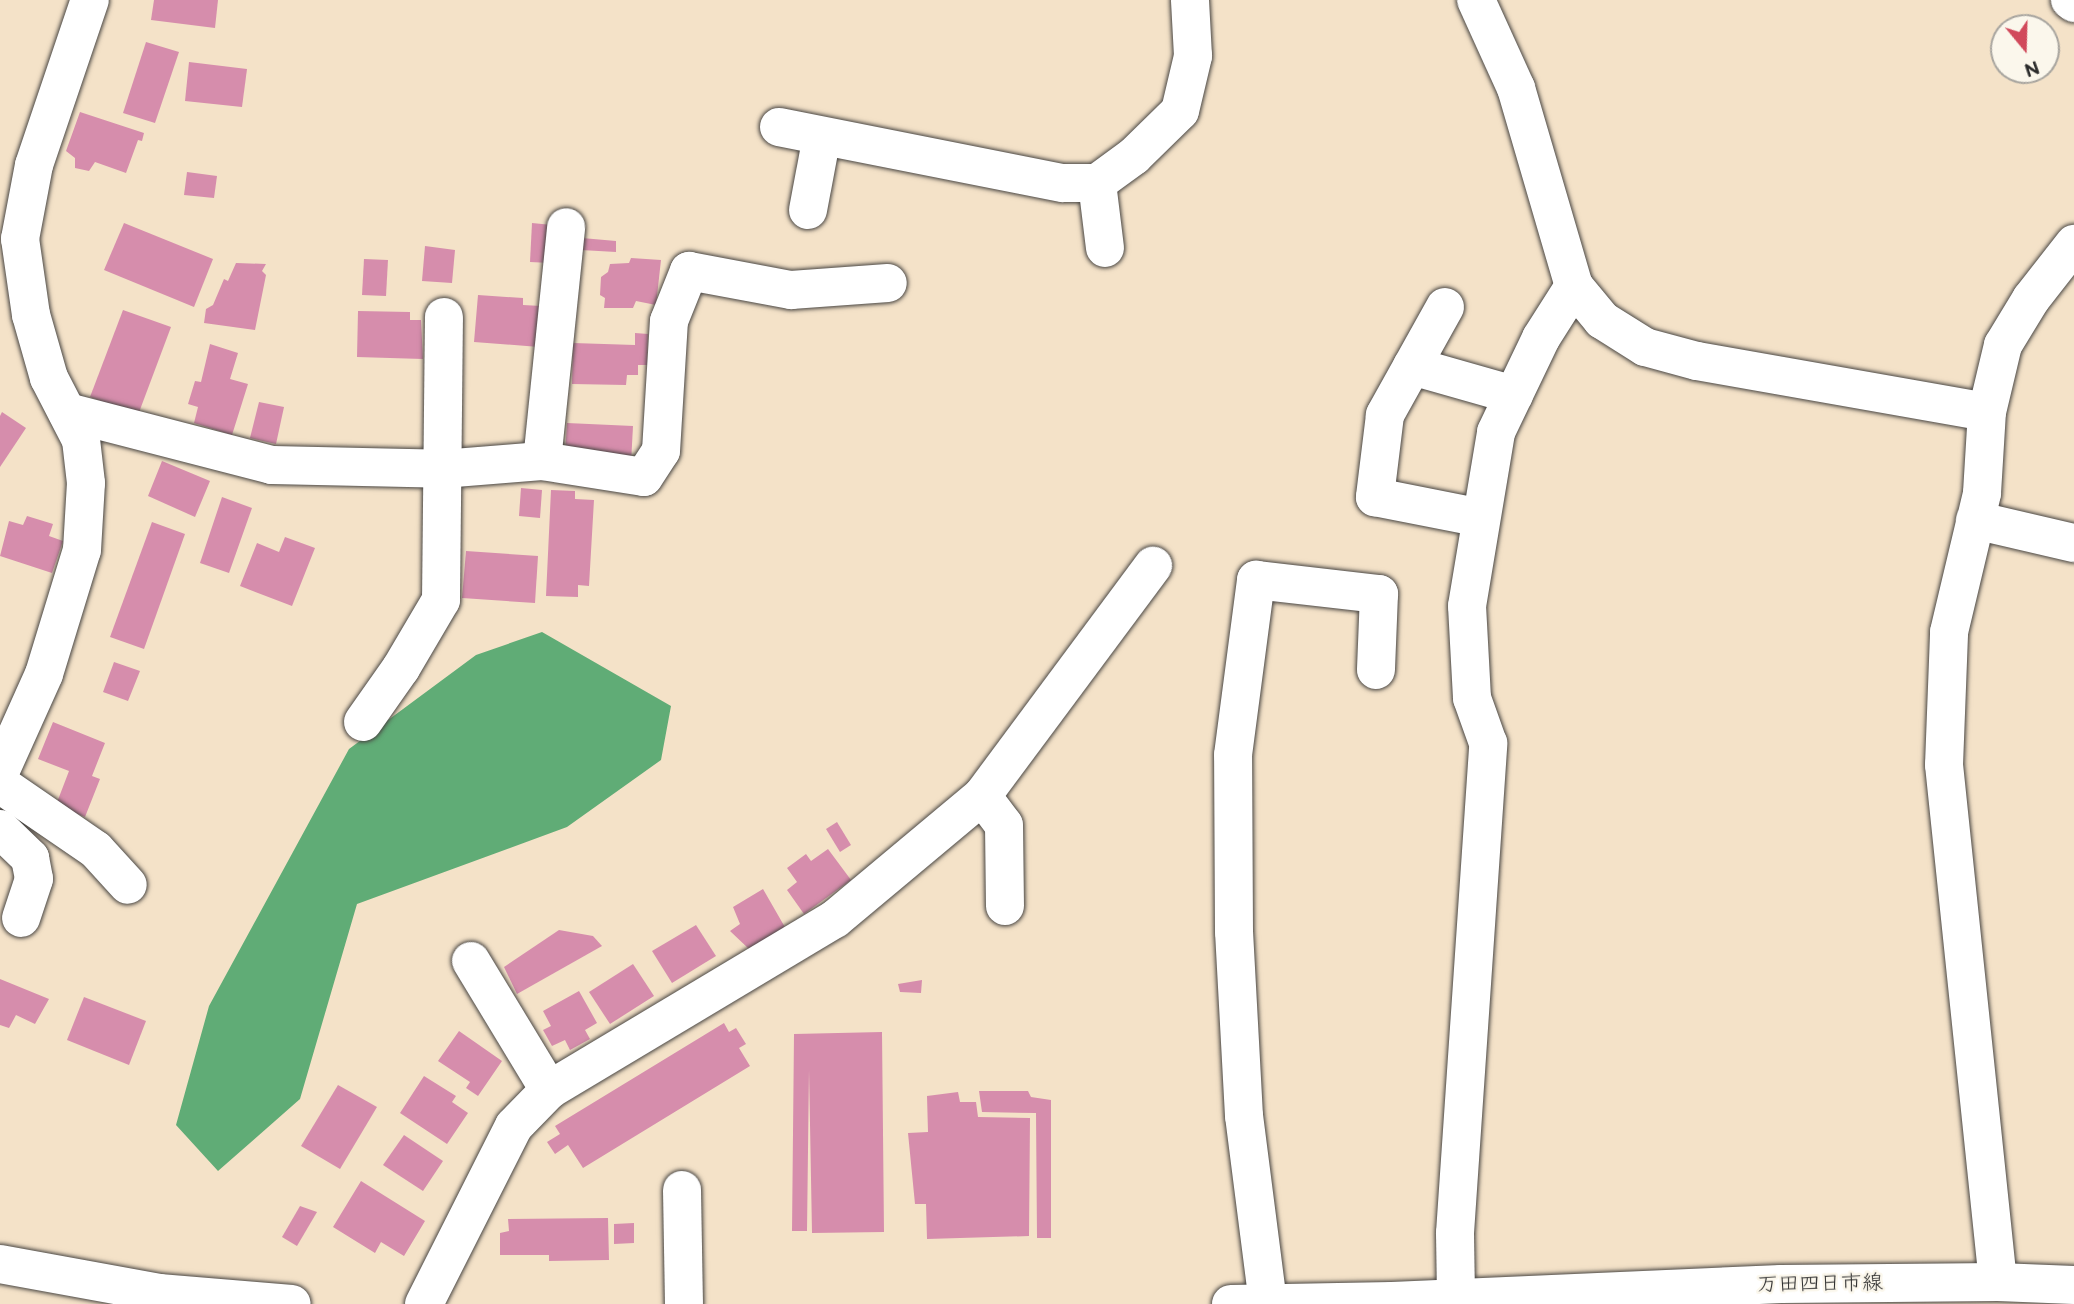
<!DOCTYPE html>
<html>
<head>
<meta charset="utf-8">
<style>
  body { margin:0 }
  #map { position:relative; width:2074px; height:1304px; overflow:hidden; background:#f4e2c8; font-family:"Balsamiq Sans","Klee One",sans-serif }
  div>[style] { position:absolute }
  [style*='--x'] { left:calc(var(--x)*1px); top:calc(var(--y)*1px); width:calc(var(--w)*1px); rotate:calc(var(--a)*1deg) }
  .forest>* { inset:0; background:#60ac76 }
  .building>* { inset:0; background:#d68dac }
  .roads { filter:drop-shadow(0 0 2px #494643) drop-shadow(0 0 2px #494643) }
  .minor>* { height:38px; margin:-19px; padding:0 19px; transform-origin:19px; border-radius:19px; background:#fff }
  .major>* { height:38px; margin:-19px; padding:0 19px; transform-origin:19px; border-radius:19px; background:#fff }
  span { translate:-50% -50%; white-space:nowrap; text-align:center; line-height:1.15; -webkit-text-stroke:5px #fbf7ec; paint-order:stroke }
  .street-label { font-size:21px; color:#2b2b2b }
  .north { position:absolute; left:1990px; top:14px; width:70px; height:70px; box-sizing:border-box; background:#fbf7ec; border:2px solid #a8a59f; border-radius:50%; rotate:161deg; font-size:19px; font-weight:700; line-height:28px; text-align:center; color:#2b2b2b }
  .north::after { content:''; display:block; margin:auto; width:24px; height:32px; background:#d1495b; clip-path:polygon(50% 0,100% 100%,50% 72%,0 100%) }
</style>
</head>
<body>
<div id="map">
  <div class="forest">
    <div style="clip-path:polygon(542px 632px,671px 706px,661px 760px,567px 827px,357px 904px,300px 1099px,218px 1171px,176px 1125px,209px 1006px,349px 749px,476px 655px)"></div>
  </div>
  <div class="building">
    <div style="clip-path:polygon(154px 0,218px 0,215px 28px,151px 20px)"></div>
    <div style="clip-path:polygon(146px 42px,179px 52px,155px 123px,123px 113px)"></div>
    <div style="clip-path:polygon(189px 62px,247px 69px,242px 107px,185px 101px)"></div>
    <div style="clip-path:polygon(80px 112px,144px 133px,142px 141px,138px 140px,126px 173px,95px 162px,89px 171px,75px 168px,75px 158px,66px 151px)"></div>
    <div style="clip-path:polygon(187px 172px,217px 176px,214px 198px,184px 195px)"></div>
    <div style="clip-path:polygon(124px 223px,213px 259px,194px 307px,104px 270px)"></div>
    <div style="clip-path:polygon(532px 223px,552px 225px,550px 263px,530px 262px)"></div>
    <div style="clip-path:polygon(582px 238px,616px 241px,616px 252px,581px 250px)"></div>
    <div style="clip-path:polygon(425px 246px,455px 250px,452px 283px,422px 281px)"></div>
    <div style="clip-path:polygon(631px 258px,661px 260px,656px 305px,636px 301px,633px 308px,604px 308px,605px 298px,600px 295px,601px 277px,608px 272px,610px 264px,629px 263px)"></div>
    <div style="clip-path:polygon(364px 259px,388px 260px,386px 296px,362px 295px)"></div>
    <div style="clip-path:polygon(236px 263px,266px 264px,262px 271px,266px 275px,255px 330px,204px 323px,206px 309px,213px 305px,224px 279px,228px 281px)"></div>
    <div style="clip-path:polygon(478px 295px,523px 298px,523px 305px,541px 306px,539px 347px,474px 342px)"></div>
    <div style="clip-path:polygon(123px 310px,171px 327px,138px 415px,90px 397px)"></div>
    <div style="clip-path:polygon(358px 311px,410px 312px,410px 320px,421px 320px,423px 359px,357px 357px)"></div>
    <div style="clip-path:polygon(635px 333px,648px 334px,647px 365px,638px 365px,638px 375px,627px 375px,626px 385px,572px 384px,573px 343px,635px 345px)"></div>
    <div style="clip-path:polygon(210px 344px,238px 353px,230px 379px,248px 384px,232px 435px,194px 423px,198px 407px,188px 404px,195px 381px,201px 382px)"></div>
    <div style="clip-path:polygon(259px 402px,284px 407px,276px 444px,250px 438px)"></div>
    <div style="clip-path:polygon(2px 412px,26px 428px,0 467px,0 416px)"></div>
    <div style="clip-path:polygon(567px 423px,633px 426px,631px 463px,565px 454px)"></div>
    <div style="clip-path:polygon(162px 461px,210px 481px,195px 517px,148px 496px)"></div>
    <div style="clip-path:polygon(521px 488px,542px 490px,540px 518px,519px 516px)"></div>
    <div style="clip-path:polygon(551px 490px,575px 491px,575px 499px,594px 500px,589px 586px,578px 585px,578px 597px,546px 596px)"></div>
    <div style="clip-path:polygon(222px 497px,252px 508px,229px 573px,200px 563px)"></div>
    <div style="clip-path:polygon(27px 516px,53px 524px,49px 536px,63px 541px,52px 573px,0 556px,9px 521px,23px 525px)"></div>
    <div style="clip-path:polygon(152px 522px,185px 534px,144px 649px,110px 637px)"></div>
    <div style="clip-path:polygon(285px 537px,315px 548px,292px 606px,240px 586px,257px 543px,279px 552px)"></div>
    <div style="clip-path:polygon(466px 551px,538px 556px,535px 603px,462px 598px)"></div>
    <div style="clip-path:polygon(114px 662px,140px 671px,128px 701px,103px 692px)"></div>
    <div style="clip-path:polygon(53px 722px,105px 743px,92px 776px,100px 779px,85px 817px,56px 805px,69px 771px,38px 759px)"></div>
    <div style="clip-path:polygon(837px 822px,851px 845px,840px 852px,826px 829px)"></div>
    <div style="clip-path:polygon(828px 849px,851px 880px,804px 914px,787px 890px,797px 882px,787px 868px,806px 854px,811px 861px)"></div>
    <div style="clip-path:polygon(763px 889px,786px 929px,749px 949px,730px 931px,740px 924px,733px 907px)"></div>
    <div style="clip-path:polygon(696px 925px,716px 956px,672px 983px,652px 951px)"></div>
    <div style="clip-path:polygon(559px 930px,593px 936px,602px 946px,517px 994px,504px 967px)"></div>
    <div style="clip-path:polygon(633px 964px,654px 996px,610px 1024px,589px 992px)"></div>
    <div style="clip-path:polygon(0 979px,49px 999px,35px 1024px,16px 1015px,9px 1028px,0 1025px)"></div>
    <div style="clip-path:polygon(922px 980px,921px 993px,900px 992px,898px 984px)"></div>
    <div style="clip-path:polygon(579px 991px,597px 1023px,585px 1030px,590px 1039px,570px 1050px,565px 1040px,552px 1046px,543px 1030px,551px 1026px,543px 1011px)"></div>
    <div style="clip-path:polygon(84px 997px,146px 1021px,129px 1065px,67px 1040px)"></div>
    <div style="clip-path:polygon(724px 1023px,729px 1032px,736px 1028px,746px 1044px,739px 1048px,750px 1066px,583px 1168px,568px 1145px,555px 1154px,547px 1142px,560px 1134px,555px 1126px)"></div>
    <div style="clip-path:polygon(459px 1031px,502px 1061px,478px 1096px,466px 1088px,470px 1082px,438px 1061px)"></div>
    <div style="clip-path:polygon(882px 1032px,884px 1232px,812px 1233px,809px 1070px,807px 1231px,792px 1231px,794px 1034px)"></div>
    <div style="clip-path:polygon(424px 1076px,456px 1096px,452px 1102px,468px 1113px,447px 1144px,400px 1113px)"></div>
    <div style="clip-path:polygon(338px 1085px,377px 1107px,340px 1169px,301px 1146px)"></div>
    <div style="clip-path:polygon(979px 1091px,1028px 1091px,1031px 1097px,1051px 1100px,1051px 1238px,1037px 1238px,1036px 1113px,982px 1112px)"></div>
    <div style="clip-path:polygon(958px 1092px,960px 1102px,976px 1102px,978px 1117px,1030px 1118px,1029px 1236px,927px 1239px,926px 1204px,915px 1204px,908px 1133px,928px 1132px,927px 1096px)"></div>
    <div style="clip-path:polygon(404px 1135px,443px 1161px,423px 1191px,383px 1165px)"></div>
    <div style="clip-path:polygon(361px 1181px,425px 1221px,404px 1256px,381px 1242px,375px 1253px,333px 1227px)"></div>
    <div style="clip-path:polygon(300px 1206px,317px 1212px,297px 1246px,282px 1237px)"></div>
    <div style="clip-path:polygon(608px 1218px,609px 1260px,549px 1261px,549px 1255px,500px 1255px,500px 1233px,509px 1231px,508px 1219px)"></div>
    <div style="clip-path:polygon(634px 1223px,634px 1243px,614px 1244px,614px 1224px)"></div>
  </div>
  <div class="roads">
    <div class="minor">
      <div style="--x:1476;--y:0;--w:97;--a:65.6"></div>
      <div style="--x:1516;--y:88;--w:206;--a:73.7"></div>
      <div style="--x:1574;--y:286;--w:44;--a:50.5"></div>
      <div style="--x:1602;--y:320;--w:51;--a:32.1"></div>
      <div style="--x:1645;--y:347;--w:54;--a:15.1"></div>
      <div style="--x:1697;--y:361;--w:294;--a:10"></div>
      <div style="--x:2070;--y:0;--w:5;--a:37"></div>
      <div style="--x:779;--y:127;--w:289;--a:11.2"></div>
      <div style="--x:1063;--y:183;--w:34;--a:0"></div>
      <div style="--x:808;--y:210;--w:75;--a:-79.3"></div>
      <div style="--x:1105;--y:248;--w:65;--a:-97"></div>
      <div style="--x:1097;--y:183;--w:46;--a:-36.1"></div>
      <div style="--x:1134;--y:156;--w:64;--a:-44.4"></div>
      <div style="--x:1180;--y:111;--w:57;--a:-76.7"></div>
      <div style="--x:1193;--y:56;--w:56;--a:-93.1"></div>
      <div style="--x:1445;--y:307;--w:124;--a:119.1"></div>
      <div style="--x:1385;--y:415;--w:83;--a:97"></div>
      <div style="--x:1375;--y:497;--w:108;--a:11.2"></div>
      <div style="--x:1412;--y:366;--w:106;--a:15.9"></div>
      <div style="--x:67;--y:412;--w:212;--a:14.5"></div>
      <div style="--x:272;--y:465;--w:170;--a:1.3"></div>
      <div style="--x:442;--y:469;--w:100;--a:-4.6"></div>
      <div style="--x:542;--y:461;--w:103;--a:8.9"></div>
      <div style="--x:644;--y:477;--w:31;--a:-57"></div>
      <div style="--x:661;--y:451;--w:130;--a:-86.5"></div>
      <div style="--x:669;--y:321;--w:54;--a:-68.2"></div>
      <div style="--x:689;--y:271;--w:104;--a:10.6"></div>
      <div style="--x:791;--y:290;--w:97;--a:-4.1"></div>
      <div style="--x:542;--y:461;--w:235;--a:-84.1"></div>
      <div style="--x:1975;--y:520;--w:102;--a:13.1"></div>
      <div style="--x:363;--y:722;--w:66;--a:-54.9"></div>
      <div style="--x:401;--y:668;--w:79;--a:-59.5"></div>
      <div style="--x:441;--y:600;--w:283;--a:-89.4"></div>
      <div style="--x:0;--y:772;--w:107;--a:-65.8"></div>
      <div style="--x:44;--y:674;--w:130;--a:-73"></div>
      <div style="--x:82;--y:550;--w:67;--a:-86.6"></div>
      <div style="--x:86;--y:483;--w:43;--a:-96.6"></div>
      <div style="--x:81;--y:440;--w:70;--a:-117.3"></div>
      <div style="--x:49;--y:378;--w:66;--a:-105.9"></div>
      <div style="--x:31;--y:315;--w:77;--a:-98.2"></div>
      <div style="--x:20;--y:239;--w:75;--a:-79.3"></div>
      <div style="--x:34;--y:165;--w:174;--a:-71.3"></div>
      <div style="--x:0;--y:784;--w:116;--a:34.5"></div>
      <div style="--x:96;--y:850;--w:47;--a:47.6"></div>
      <div style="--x:982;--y:796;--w:36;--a:53"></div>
      <div style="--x:1004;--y:825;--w:81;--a:89.3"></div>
      <div style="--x:0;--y:829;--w:42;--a:44"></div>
      <div style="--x:30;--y:858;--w:21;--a:79"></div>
      <div style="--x:34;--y:879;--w:41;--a:108.4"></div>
      <div style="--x:471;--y:961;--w:151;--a:58.8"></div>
      <div style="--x:682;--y:1190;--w:114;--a:89"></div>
      <div style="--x:1998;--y:1282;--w:520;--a:-95.96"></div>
      <div style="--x:1944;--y:765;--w:133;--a:-87.8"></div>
      <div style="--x:1949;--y:632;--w:143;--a:-76.6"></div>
      <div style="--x:1982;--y:493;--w:81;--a:-86.5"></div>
      <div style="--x:1987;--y:412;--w:69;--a:-76.6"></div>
      <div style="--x:2003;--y:345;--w:54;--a:-58.7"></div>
      <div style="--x:2031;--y:299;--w:70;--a:-52"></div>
      <div style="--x:1456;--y:1297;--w:64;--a:-90.9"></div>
      <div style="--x:1455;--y:1233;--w:491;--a:-86.1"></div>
      <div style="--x:1488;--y:743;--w:48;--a:-109.6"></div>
      <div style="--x:1472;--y:698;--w:92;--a:-93.1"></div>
      <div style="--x:1467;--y:606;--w:176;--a:-80.5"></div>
      <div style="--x:1496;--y:432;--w:104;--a:-64.4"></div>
      <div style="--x:1541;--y:338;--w:62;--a:-57.6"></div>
      <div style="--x:1268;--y:1303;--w:189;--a:-97.3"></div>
      <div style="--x:1244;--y:1116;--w:184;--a:-93.1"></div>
      <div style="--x:1234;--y:932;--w:177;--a:-90.3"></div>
      <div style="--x:1233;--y:755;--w:177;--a:-82.5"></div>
      <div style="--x:1256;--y:580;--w:124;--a:6.5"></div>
      <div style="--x:1379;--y:594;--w:76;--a:92.3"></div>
      <div style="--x:424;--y:1304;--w:199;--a:-63.2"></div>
      <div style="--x:514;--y:1126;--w:50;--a:-45.8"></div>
      <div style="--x:549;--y:1090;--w:333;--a:-30.9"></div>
      <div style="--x:835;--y:919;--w:192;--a:-39.9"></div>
      <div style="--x:982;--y:796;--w:287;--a:-53.4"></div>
    </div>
    <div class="major">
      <div style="--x:0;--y:1264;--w:162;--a:10.3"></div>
      <div style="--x:159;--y:1293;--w:133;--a:4.7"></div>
      <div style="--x:1231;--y:1304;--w:161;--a:-1.1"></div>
      <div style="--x:1392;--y:1301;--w:389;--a:-2.5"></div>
      <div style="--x:1781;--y:1284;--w:217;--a:-0.5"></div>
      <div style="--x:1998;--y:1282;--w:76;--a:2.3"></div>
    </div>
  </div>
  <div class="street-label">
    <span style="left:1820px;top:1284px;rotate:-1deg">万田四日市線</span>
  </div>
  <div class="north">N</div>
</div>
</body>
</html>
